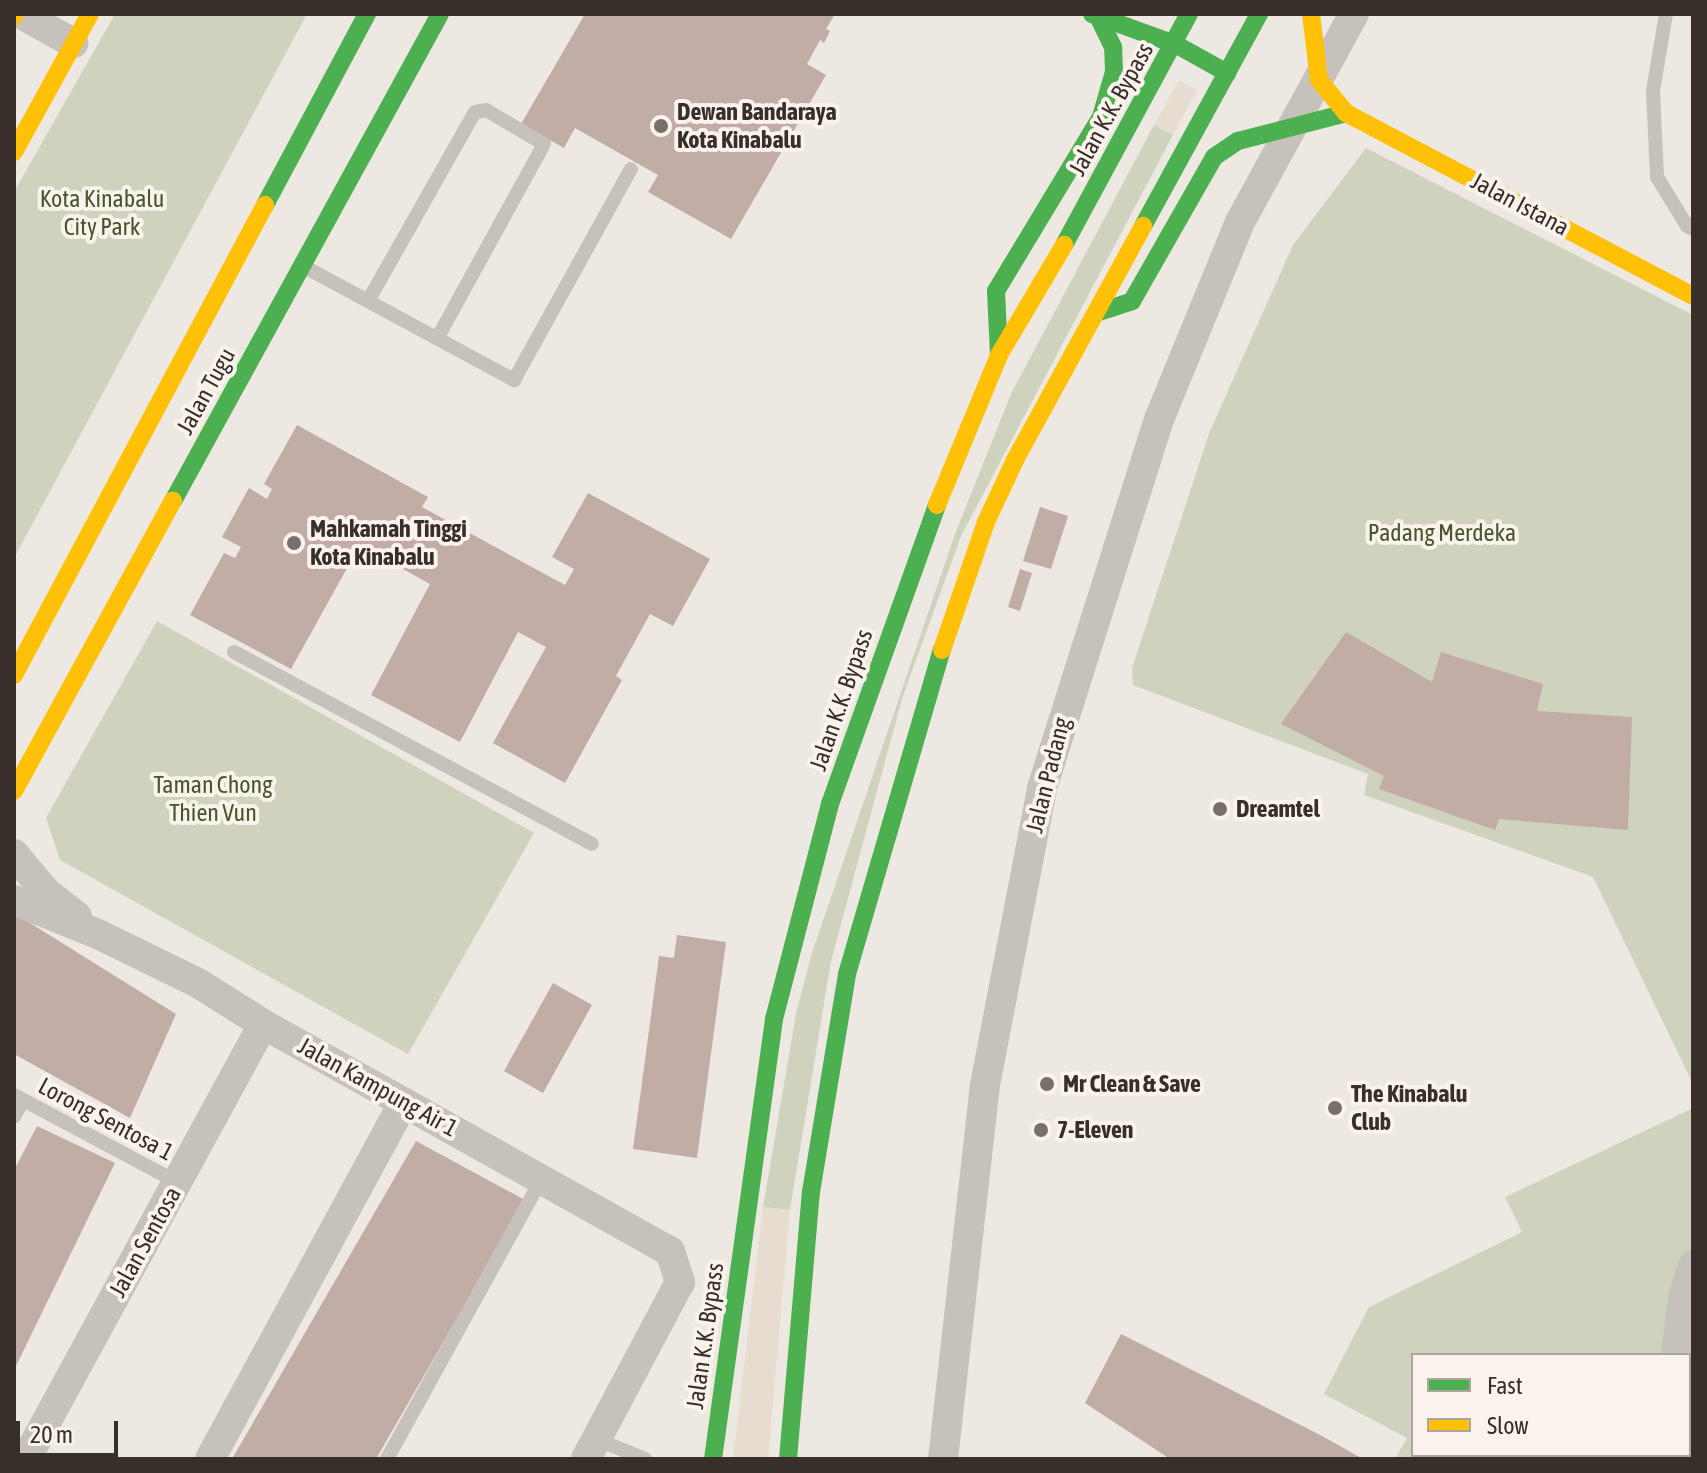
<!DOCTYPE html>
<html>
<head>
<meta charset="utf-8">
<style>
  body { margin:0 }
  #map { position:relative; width:1707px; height:1473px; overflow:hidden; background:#eee8e2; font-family:"Asap Condensed",sans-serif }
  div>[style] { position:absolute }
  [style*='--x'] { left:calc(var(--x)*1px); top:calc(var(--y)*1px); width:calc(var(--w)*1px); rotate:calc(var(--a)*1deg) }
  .green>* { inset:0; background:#cfd3bd }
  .plaza>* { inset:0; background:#e7dcd0 }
  .building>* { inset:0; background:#c1ada5 }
  .lane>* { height:14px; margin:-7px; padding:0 7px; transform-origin:7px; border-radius:7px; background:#c7c1bb }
  .street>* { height:30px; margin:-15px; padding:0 15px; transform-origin:15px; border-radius:15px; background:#c7c1bb }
  .fast>* { height:18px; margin:-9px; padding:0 9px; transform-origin:9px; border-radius:9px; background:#4caf50 }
  .slow>* { height:18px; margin:-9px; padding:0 9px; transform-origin:9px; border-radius:9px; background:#ffc107 }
  .dots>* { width:22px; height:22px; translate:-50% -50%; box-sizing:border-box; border:4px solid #f9f3eb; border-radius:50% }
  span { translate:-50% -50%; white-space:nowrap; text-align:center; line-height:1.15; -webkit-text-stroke:8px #f9f3eb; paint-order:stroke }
  .street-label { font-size:24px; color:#382e2a }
  .poi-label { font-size:24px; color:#382e2a; font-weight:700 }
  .left { translate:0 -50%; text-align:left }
  .park-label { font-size:24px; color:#46552e }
  .frame { position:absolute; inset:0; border:16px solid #382e2a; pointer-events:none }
  .legend { position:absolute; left:1411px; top:1353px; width:280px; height:104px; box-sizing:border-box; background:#f9f3eb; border:2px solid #aca49e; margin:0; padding:10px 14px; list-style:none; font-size:24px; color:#382e2a }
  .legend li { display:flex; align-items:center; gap:16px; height:40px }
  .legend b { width:40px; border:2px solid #aca49e }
  .scale { position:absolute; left:16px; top:1421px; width:102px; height:36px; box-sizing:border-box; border:4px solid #382e2a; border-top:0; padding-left:10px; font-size:24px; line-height:28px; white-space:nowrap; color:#382e2a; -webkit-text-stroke:6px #f9f3eb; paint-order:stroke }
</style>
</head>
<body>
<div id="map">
  <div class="green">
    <div style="clip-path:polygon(115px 14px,307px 14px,14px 558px,14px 192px)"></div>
    <div style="clip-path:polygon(1154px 125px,1173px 135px,961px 536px,902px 699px,831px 961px,790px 1210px,763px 1207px,796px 1014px,811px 956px,955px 534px,1011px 394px)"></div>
    <div style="clip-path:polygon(1366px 148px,1693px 315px,1693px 1084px,1593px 877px,1364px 795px,1368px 774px,1133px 685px,1132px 668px,1210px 431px,1293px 245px)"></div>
    <div style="clip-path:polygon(157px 621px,534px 833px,408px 1054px,60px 860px,46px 818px)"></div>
    <div style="clip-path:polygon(evenodd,1693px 1108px,1693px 1459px,1395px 1459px,1407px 1438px,1324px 1394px,1369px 1307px,1522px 1232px,1505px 1197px,1693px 1108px,1413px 1355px,1689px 1355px,1689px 1455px,1413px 1455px,1413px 1355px)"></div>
  </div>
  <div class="plaza">
    <div style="clip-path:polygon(1179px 80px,1197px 90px,1173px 135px,1154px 125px)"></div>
    <div style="clip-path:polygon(763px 1207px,790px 1210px,768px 1459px,733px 1459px)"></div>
  </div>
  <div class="building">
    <div style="clip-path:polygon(585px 14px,835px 14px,826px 29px,830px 31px,824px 43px,820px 40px,807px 64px,826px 75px,731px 239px,648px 192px,658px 175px,575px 128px,564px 148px,521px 124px)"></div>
    <div style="clip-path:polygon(297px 425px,428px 497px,422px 507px,565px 585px,574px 569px,552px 557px,588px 493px,710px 559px,673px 626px,650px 614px,616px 676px,622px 680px,565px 783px,493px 743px,546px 647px,518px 632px,460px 742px,371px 695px,430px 584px,392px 563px,388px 569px,356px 552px,291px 669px,190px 615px,224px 553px,235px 558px,241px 547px,222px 537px,249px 488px,267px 499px,272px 489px,264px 484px)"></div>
    <div style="clip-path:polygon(1040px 507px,1068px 516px,1051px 569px,1023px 561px)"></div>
    <div style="clip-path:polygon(1020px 569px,1032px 573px,1020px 611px,1008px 607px)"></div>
    <div style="clip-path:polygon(1346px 632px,1432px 682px,1441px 652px,1543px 684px,1537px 711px,1632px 717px,1628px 830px,1499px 819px,1495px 830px,1379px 789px,1384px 776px,1281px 724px)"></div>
    <div style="clip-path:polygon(14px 913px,176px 1014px,130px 1118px,14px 1054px)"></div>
    <div style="clip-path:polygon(677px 935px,726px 942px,697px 1158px,633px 1149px,659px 956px,674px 958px)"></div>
    <div style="clip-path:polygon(553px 983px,592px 1005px,543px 1093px,504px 1071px)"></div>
    <div style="clip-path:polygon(37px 1126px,115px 1163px,14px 1370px,14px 1170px)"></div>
    <div style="clip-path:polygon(416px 1141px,525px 1200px,376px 1459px,232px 1459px)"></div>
    <div style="clip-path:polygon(1121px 1334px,1324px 1437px,1363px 1459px,1170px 1459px,1085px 1403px)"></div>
  </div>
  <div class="lane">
    <div style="--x:1666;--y:14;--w:78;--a:99.6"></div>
    <div style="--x:1653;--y:91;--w:86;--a:87.3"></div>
    <div style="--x:1657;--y:177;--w:57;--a:58.5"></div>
    <div style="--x:1687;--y:226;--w:7;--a:27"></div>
    <div style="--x:305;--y:267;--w:238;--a:28.4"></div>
    <div style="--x:514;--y:380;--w:241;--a:-61"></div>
    <div style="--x:368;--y:301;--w:217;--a:-60.5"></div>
    <div style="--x:475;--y:112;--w:11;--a:-10"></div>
    <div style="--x:486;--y:110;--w:67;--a:30.4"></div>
    <div style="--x:544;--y:144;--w:222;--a:118.8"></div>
    <div style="--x:234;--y:652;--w:406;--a:28.2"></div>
    <div style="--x:14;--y:1095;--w:185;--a:28.1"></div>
    <div style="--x:14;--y:1117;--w:19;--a:-62"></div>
    <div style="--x:596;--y:1439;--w:53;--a:22.2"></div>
    <div style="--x:387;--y:1459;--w:321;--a:-61.1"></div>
  </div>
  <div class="street">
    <div style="--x:21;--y:14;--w:60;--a:29.1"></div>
    <div style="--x:14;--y:854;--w:50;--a:49.9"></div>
    <div style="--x:46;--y:892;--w:39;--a:38"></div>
    <div style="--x:14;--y:900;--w:93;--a:22.1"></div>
    <div style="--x:100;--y:935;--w:109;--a:26.1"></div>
    <div style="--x:198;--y:983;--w:77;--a:32.2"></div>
    <div style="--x:263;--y:1024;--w:466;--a:29.2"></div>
    <div style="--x:670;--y:1251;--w:33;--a:72"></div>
    <div style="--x:680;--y:1282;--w:200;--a:118"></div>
    <div style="--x:1676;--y:1355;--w:57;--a:-83"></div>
    <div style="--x:1683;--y:1298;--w:34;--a:-73"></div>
    <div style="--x:26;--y:1459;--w:495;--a:-61.4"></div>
    <div style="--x:210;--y:1459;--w:406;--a:-61.5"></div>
    <div style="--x:943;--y:1459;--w:376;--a:-83.6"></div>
    <div style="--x:985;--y:1085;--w:302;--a:-79.1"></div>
    <div style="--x:1042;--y:788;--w:389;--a:-72.4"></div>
    <div style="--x:1160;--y:417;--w:211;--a:-67.7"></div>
    <div style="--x:1240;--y:222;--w:237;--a:-61.3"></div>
    <div style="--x:1634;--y:1459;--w:4;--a:-63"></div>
  </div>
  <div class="fast">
    <div style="--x:1092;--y:14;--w:88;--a:19.9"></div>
    <div style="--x:1175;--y:44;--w:60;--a:29.1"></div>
    <div style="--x:265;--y:205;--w:217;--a:-61.9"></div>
    <div style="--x:1143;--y:226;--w:242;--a:-61.3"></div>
    <div style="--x:1064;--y:245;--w:263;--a:-61.6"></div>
    <div style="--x:1096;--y:313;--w:38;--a:-18"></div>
    <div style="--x:1132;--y:301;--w:166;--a:-60.3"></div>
    <div style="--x:1214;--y:157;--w:29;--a:-34"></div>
    <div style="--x:1238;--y:141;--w:112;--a:-14.5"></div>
    <div style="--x:999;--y:355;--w:64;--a:-92.7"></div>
    <div style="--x:996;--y:291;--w:203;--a:-58.9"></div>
    <div style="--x:1101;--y:117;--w:47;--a:-73.9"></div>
    <div style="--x:1114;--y:72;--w:25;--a:-92"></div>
    <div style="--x:1113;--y:47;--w:32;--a:-116"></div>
    <div style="--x:173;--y:501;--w:555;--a:-61.27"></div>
    <div style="--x:713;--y:1459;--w:444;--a:-82.1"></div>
    <div style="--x:774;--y:1019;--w:222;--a:-75.4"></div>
    <div style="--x:830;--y:804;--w:318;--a:-70.3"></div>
    <div style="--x:788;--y:1459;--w:268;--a:-85.1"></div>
    <div style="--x:811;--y:1192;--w:221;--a:-80.6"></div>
    <div style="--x:847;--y:974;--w:338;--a:-73.7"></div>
  </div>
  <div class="slow">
    <div style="--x:1311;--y:14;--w:66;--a:83.1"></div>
    <div style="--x:1319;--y:80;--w:43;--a:50.7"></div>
    <div style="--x:1346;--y:113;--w:392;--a:27.8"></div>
    <div style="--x:14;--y:16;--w:2;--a:-63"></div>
    <div style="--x:14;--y:152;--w:158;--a:-61.2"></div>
    <div style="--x:937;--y:505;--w:162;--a:-67.5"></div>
    <div style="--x:999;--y:355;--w:128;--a:-59.4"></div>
    <div style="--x:942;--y:650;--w:135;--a:-71"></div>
    <div style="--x:986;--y:522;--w:68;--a:-64.9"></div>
    <div style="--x:1015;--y:460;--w:267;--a:-61.3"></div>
    <div style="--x:14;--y:675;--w:533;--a:-61.9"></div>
    <div style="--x:14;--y:791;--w:331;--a:-61.3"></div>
  </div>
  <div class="dots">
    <div style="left:661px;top:126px;background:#786f6a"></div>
    <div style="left:294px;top:543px;background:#786f6a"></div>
    <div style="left:1220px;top:809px;background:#786f6a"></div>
    <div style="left:1047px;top:1084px;background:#786f6a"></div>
    <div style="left:1335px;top:1108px;background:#786f6a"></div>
    <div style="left:1041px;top:1130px;background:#786f6a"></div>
  </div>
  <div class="street-label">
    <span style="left:1111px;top:109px;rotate:-61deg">Jalan K.K. Bypass</span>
    <span style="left:1520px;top:204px;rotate:28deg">Jalan Istana</span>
    <span style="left:206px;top:391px;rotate:-61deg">Jalan Tugu</span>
    <span style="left:841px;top:700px;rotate:-71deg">Jalan K.K. Bypass</span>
    <span style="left:1048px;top:775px;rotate:-76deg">Jalan Padang</span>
    <span style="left:378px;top:1087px;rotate:29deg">Jalan Kampung Air 1</span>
    <span style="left:106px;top:1119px;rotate:28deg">Lorong Sentosa 1</span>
    <span style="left:145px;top:1242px;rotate:-61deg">Jalan Sentosa</span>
    <span style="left:705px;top:1336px;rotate:-82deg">Jalan K.K. Bypass</span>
  </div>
  <div class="poi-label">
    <span class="left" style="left:677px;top:126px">Dewan Bandaraya<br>Kota Kinabalu</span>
    <span class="left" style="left:310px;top:543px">Mahkamah Tinggi<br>Kota Kinabalu</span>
    <span class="left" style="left:1236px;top:809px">Dreamtel</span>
    <span class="left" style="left:1063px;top:1084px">Mr Clean &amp; Save</span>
    <span class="left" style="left:1351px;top:1108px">The Kinabalu<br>Club</span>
    <span class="left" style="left:1057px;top:1130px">7-Eleven</span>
  </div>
  <div class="park-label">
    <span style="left:102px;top:213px">Kota Kinabalu<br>City Park</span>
    <span style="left:1442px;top:533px">Padang Merdeka</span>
    <span style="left:213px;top:799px">Taman Chong<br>Thien Vun</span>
  </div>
  <div class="frame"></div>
  <ul class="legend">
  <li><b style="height:10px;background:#4caf50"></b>Fast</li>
  <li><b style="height:10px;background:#ffc107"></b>Slow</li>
  </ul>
  <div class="scale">20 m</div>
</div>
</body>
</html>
